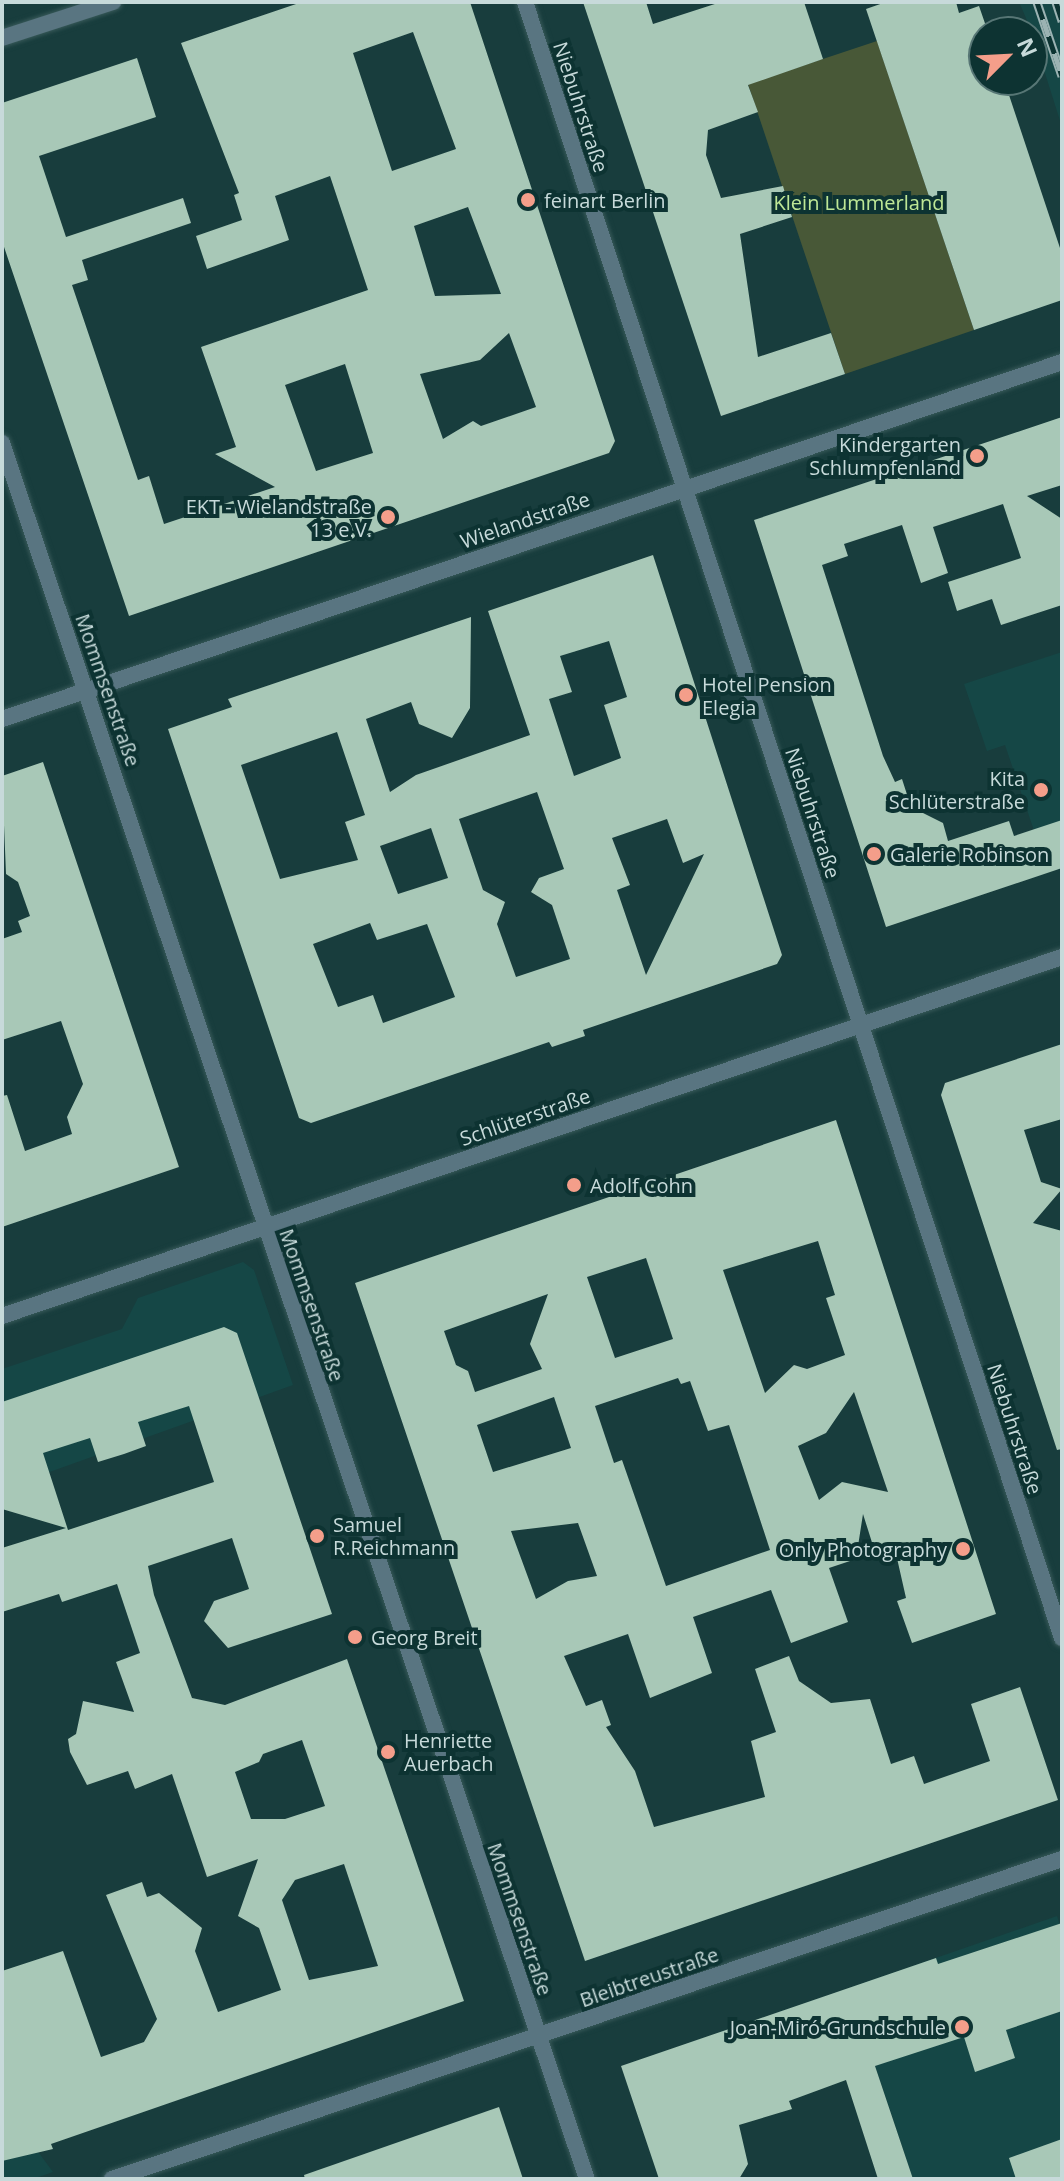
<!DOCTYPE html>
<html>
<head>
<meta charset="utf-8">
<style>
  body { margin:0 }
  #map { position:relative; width:1064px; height:2181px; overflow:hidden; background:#183d3d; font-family:"Open Sans",sans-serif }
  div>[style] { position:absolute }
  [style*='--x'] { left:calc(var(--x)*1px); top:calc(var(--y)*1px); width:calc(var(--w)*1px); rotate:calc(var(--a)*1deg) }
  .built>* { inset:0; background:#154746 }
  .green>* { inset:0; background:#485837 }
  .building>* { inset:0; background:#a8c8b7 }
  .roads { filter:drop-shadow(0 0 2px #385959) drop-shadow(0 0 2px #385959) }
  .minor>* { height:16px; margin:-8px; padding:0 8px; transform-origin:8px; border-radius:8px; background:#597581 }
  .tertiary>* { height:16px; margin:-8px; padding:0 8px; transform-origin:8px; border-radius:8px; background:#597581 }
  .rail>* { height:9px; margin-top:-4.5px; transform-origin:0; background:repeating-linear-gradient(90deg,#0d3332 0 18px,#9cb3b3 0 36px); box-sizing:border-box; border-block:2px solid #9cb3b3 }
  .dots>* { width:22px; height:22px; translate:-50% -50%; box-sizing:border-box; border:4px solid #0d3332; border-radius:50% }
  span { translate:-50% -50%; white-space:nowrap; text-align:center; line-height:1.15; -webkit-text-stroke:8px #0d3332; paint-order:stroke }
  .street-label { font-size:20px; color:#c7dada }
  .poi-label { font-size:20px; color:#c7dada }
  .left { translate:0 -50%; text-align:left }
  .right { translate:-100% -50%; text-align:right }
  .park-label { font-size:20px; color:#bee796 }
  .frame { position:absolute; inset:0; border:4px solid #c7dada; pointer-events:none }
  .north { position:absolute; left:968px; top:16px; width:80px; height:80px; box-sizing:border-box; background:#0d3332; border:2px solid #577675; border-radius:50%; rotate:66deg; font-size:22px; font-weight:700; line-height:32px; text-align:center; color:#c7dada }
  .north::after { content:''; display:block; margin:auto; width:28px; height:36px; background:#f49e8a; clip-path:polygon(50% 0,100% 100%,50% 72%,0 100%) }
</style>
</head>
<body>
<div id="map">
  <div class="built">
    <div style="clip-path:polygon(1019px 2px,1062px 2px,1062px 127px,1032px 32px)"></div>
    <div style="clip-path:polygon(1062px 652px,1062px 868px,1048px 872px,1005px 745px,987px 751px,964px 684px)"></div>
    <div style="clip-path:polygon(243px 1262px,254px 1270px,293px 1385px,2px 1489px,2px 1369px,122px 1329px,138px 1298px)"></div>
    <div style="clip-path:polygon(1057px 1916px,1062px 1931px,1062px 2179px,913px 2179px,849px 1988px)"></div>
    <div style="clip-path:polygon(2px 2103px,53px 2172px,33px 2179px,2px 2179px)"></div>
  </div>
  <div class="green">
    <div style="clip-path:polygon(877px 41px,974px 330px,845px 374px,748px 84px)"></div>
  </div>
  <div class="building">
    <div style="clip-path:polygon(evenodd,302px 2px,470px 2px,615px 441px,609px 453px,129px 616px,2px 241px,2px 103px,137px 58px,156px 117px,39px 156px,66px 237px,183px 198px,191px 223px,82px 260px,88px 280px,72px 285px,138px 480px,149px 476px,164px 524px,275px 487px,215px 454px,236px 447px,201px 347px,368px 290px,330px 176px,275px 196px,289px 240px,207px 269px,196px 236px,242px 220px,234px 195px,239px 193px,181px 43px,302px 2px,413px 32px,456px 149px,392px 171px,353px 53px,413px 32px,302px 2px,468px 207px,501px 294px,435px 296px,414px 226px,468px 207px,302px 2px,509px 333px,536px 407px,481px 426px,473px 421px,443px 439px,420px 374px,480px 360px,509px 333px,302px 2px,345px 364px,373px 453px,316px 471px,285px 385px,345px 364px)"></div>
    <div style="clip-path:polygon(583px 2px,646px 2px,653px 24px,721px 2px,804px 2px,823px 59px,748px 85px,758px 112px,708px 130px,706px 155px,721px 198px,783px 186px,792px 217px,740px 234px,758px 357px,831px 333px,845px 374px,721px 416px)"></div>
    <div style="clip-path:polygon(886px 2px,956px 2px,959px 13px,979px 6px,988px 32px,984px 80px,1004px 80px,1062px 254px,1062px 300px,974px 330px,866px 9px)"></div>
    <div style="clip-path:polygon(1062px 417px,1062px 485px,1027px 496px,1062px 519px,1062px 605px,1001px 625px,992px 599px,957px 611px,948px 582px,1021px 558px,1003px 504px,933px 527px,948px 573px,921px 583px,902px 525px,844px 544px,848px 556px,822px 565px,883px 756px,895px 782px,902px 779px,911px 807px,943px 823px,948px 841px,1009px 821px,1014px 836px,1062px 820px,1062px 868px,886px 927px,754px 520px)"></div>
    <div style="clip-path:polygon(evenodd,653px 555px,782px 955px,777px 964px,583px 1030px,585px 1036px,552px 1047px,549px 1042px,311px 1123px,299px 1118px,168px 729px,232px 707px,228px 699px,471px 617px,470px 708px,452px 738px,419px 724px,411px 702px,366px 719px,390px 792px,416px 775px,530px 735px,488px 611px,653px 555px,609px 641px,627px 697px,604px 705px,621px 758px,574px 776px,549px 699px,572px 692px,560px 656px,609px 641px,653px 555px,337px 732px,365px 815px,345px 822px,358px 860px,280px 879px,241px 765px,337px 732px,653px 555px,537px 792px,564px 869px,539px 878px,531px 892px,552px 905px,570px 959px,516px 977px,497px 924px,505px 902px,483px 890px,459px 819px,537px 792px,653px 555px,667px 819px,683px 863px,704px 854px,646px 975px,617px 890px,630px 885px,612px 838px,667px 819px,653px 555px,431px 828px,448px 878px,398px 894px,380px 846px,431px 828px,653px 555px,370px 923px,377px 940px,427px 924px,455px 997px,383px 1023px,373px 995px,338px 1007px,313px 944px,370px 923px)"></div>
    <div style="clip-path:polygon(43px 762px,179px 1167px,2px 1227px,2px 1096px,7px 1095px,25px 1151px,72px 1134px,67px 1117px,83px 1084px,61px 1021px,2px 1040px,2px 939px,22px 932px,18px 921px,30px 916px,18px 882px,6px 874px,2px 776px)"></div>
    <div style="clip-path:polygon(1062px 1044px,1062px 1119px,1024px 1130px,1041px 1182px,1062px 1189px,1033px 1223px,1062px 1231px,1062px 1449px,1057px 1450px,941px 1095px,945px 1083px)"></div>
    <div style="clip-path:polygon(evenodd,836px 1120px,996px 1614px,912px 1643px,897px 1601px,906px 1598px,894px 1545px,875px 1552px,863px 1514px,856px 1559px,829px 1568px,848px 1622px,791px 1643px,771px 1590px,693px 1617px,712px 1673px,650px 1698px,628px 1634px,564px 1656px,586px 1706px,602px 1700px,611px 1725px,606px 1727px,635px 1771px,654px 1827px,765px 1797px,751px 1741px,776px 1732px,755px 1669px,789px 1656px,799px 1681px,831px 1703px,870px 1699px,891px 1764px,914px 1756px,924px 1784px,990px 1761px,971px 1704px,1020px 1687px,1058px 1800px,585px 1961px,355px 1283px,836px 1120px,818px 1241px,835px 1295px,826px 1298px,845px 1355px,807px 1369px,794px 1365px,765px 1393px,723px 1270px,818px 1241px,836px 1120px,646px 1258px,673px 1339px,615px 1358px,587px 1277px,646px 1258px,836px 1120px,548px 1294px,530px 1344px,542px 1369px,475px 1392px,468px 1371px,456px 1365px,444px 1331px,548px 1294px,836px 1120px,678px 1378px,681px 1384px,690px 1381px,708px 1431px,729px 1425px,770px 1550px,666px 1586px,622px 1460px,614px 1463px,595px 1406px,678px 1378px,836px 1120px,854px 1392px,888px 1492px,842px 1482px,819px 1500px,798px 1446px,826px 1433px,854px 1392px,836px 1120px,554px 1397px,571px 1448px,493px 1472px,477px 1425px,554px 1397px,836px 1120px,578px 1523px,597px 1576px,568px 1581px,536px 1599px,511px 1531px,578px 1523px)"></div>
    <div style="clip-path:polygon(evenodd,224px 1327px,237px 1333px,332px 1614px,228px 1648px,204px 1621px,214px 1601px,249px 1589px,232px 1538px,148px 1566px,154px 1595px,192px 1698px,225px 1705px,347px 1659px,464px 2001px,51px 2144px,53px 2149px,2px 2161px,2px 1971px,63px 1951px,101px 2057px,144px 2042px,157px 2019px,106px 1895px,142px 1882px,147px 1897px,159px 1893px,202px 1928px,195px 1951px,218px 2012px,281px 1990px,259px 1928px,238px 1916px,258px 1859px,207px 1877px,172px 1774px,135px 1789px,128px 1771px,87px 1785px,70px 1752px,68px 1739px,76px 1734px,83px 1701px,134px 1712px,116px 1662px,140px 1653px,117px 1584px,62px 1602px,59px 1594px,2px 1612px,2px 1548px,66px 1528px,2px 1509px,2px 1402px,224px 1327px,189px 1406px,214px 1482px,68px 1530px,43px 1453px,90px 1438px,98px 1462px,124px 1454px,146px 1446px,138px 1422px,189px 1406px,224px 1327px,302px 1740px,325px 1806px,285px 1819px,251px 1819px,235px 1772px,259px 1762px,263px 1754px,302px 1740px,224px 1327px,344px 1864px,378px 1966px,309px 1980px,282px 1900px,295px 1880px,344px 1864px)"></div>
    <div style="clip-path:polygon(1062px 1923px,1062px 2011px,1006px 2030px,1015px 2058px,975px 2072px,964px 2037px,875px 2066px,913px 2179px,878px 2179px,846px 2080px,789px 2101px,792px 2109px,739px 2125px,748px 2164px,739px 2179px,659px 2179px,621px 2066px,936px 1958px,938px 1964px)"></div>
    <div style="clip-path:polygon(499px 2107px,523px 2179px,305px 2179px,304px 2175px)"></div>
    <div style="clip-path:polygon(1062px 2139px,1062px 2179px,1016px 2179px,1009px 2158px)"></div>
  </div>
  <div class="roads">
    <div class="minor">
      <div style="--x:525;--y:2;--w:1722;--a:71.83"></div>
      <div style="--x:2;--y:443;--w:1832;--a:71.38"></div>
      <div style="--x:2;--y:719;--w:1119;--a:-18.61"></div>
      <div style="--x:2;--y:1316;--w:1119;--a:-18.71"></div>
      <div style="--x:112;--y:2179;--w:1002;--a:-18.62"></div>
    </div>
    <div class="tertiary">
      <div style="--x:2;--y:38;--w:117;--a:-18"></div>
    </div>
  </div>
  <div class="rail">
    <div style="--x:1037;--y:2;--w:78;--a:71.3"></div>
    <div style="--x:1056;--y:2;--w:20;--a:72"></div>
  </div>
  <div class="dots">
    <div style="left:528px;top:200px;background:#f49e8a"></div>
    <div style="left:977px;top:456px;background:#f49e8a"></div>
    <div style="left:388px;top:517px;background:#f49e8a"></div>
    <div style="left:686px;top:695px;background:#f49e8a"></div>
    <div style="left:1041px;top:790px;background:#f49e8a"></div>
    <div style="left:874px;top:854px;background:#f49e8a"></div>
    <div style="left:574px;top:1185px;background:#f49e8a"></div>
    <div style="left:317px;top:1536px;background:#f49e8a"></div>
    <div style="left:963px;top:1549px;background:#f49e8a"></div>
    <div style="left:355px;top:1637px;background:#f49e8a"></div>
    <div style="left:388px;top:1752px;background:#f49e8a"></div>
    <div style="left:962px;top:2027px;background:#f49e8a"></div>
  </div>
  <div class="street-label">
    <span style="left:581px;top:107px;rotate:72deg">Niebuhrstraße</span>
    <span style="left:525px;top:520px;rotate:-19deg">Wielandstraße</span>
    <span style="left:108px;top:690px;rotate:71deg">Mommsenstraße</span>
    <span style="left:813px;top:813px;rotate:72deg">Niebuhrstraße</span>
    <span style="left:525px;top:1117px;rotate:-19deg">Schlüterstraße</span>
    <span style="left:312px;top:1305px;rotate:71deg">Mommsenstraße</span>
    <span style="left:1015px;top:1429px;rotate:72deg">Niebuhrstraße</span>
    <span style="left:520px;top:1919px;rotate:71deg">Mommsenstraße</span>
    <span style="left:649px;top:1977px;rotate:-19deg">Bleibtreustraße</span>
  </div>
  <div class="poi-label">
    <span class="left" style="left:544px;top:200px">feinart Berlin</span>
    <span class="right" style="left:961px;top:456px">Kindergarten<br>Schlumpfenland</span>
    <span class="right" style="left:372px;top:518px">EKT - Wielandstraße<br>13 e.V.</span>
    <span class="left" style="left:702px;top:696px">Hotel Pension<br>Elegia</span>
    <span class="right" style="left:1025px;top:790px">Kita<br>Schlüterstraße</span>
    <span class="left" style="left:890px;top:854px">Galerie Robinson</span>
    <span class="left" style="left:590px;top:1185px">Adolf Cohn</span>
    <span class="left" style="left:333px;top:1536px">Samuel<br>R.Reichmann</span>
    <span class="right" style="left:947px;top:1549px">Only Photography</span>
    <span class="left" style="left:371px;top:1637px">Georg Breit</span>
    <span class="left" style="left:404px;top:1752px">Henriette<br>Auerbach</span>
    <span class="right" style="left:946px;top:2027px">Joan-Miró-Grundschule</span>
  </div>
  <div class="park-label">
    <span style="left:859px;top:202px">Klein Lummerland</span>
  </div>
  <div class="frame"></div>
  <div class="north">N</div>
</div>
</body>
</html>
